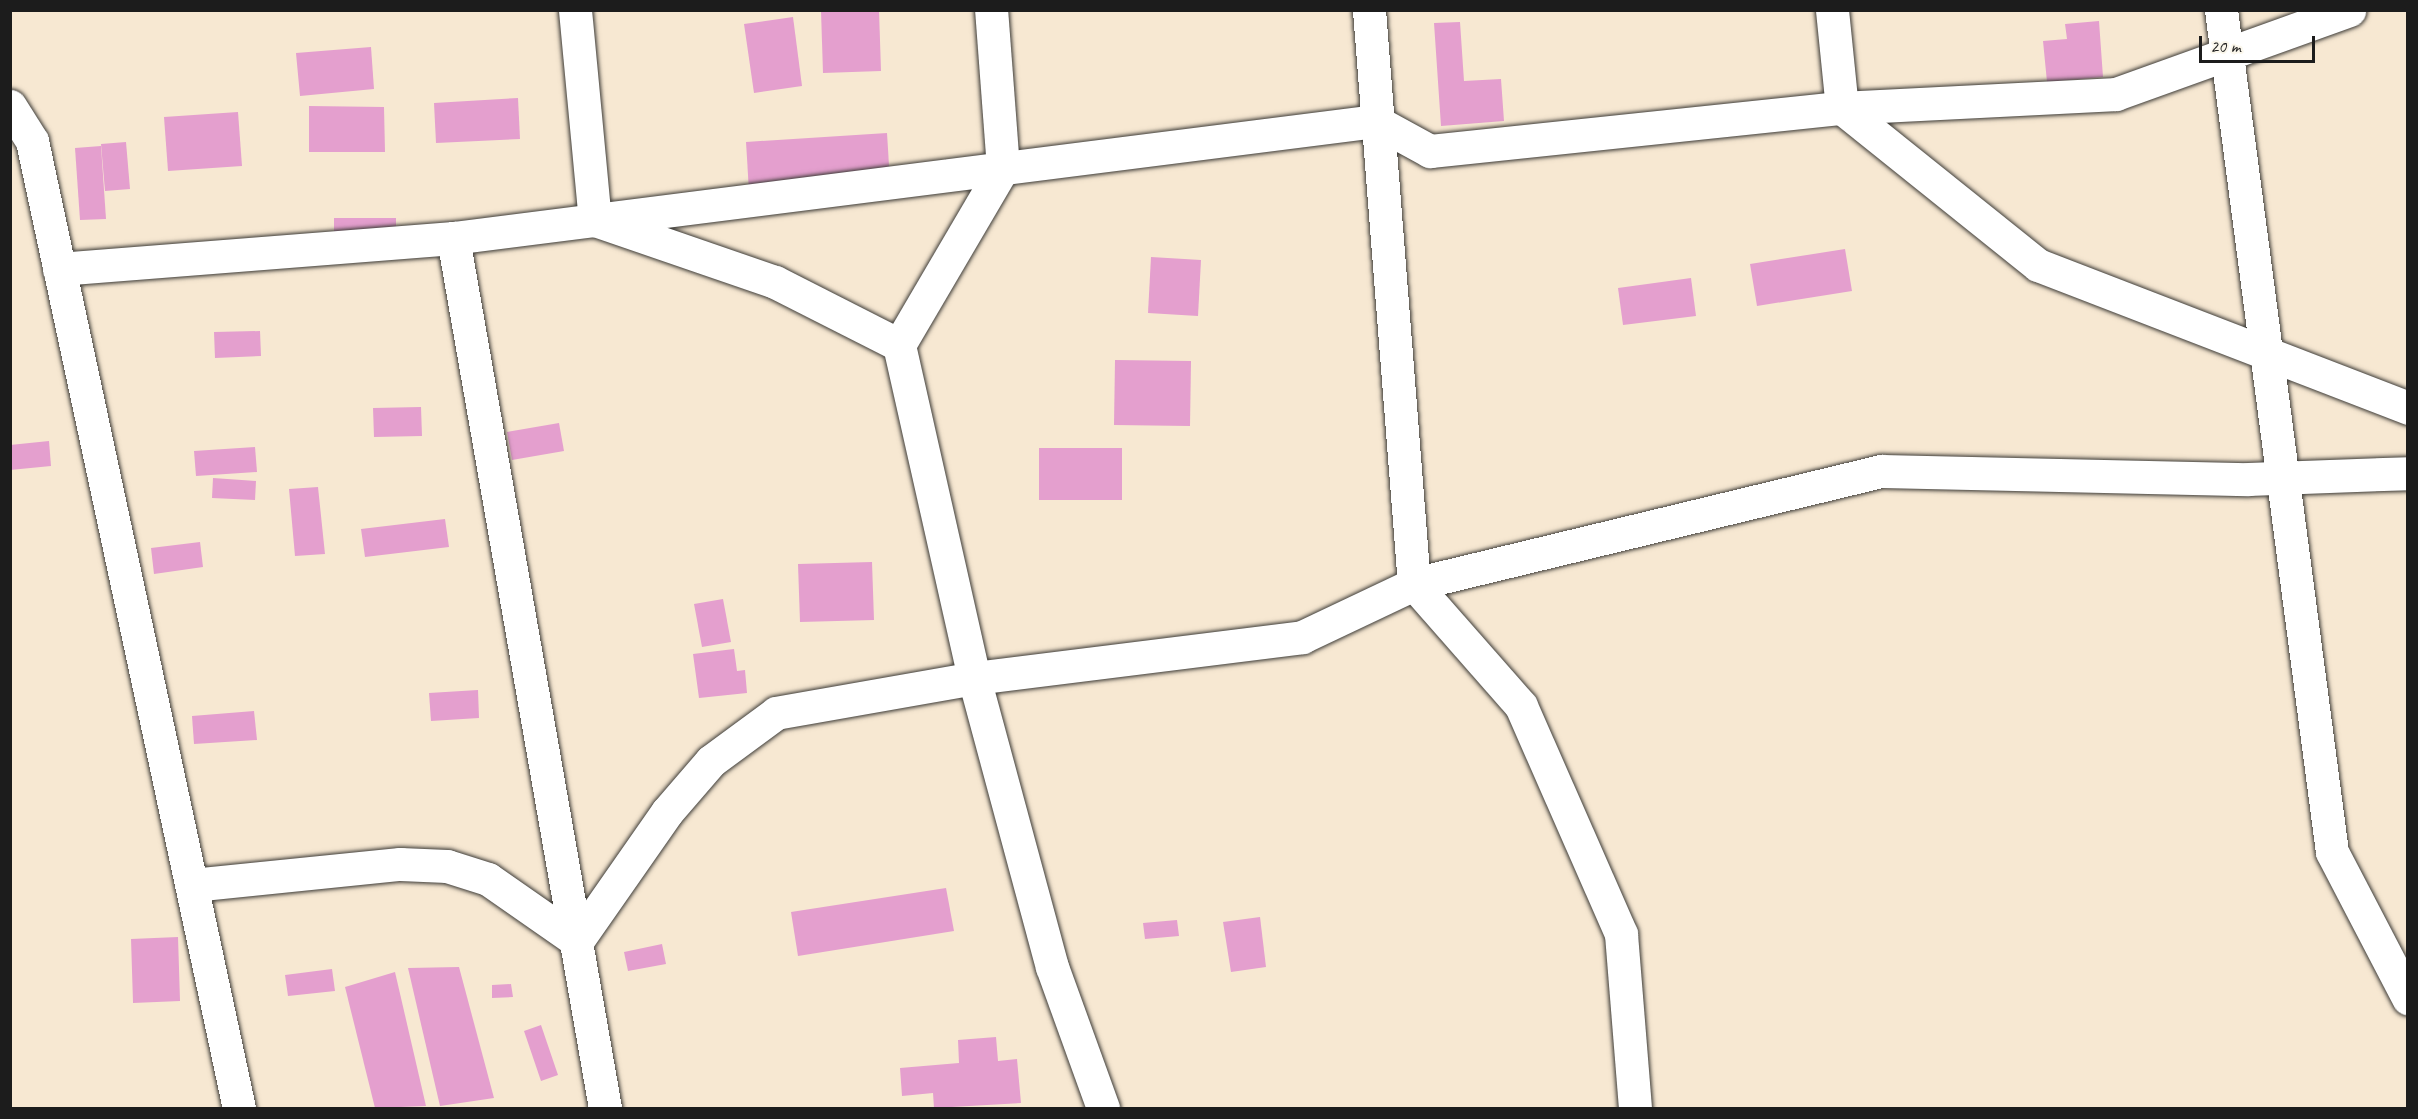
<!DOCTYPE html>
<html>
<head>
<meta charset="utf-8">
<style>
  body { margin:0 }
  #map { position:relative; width:2418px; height:1119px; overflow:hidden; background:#f7e8d2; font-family:Caveat,sans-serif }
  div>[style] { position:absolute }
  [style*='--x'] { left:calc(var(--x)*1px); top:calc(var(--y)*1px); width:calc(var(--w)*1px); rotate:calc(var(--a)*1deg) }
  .building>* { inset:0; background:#e49fce }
  .roads { filter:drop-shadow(0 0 2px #3d3b37) drop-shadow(0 0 2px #3d3b37) }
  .minor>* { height:33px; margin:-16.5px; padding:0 16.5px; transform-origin:16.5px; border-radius:16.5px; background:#fff }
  span { translate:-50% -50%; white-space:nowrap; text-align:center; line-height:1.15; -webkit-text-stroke:4.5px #fbf7ec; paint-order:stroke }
  .frame { position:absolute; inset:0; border:12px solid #1c1c1c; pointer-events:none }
  .scale { position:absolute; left:2199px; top:36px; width:116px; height:27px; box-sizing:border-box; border:3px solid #1c1c1c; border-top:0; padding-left:8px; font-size:18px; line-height:21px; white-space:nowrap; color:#1c1c1c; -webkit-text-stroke:4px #fbf7ec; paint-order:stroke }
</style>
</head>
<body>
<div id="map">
  <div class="building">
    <div style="clip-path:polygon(879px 10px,881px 71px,823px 73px,821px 11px)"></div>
    <div style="clip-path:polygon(793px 17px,802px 86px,754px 93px,744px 24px)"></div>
    <div style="clip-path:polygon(2099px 21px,2103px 77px,2047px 82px,2043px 41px,2067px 39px,2065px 24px)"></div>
    <div style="clip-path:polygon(1460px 22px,1464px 81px,1501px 79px,1504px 121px,1441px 126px,1434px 23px)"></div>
    <div style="clip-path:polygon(371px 47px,374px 89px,300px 96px,296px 53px)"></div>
    <div style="clip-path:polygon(518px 98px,520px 139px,436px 143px,434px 103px)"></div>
    <div style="clip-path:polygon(309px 106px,384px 107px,385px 152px,309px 152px)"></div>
    <div style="clip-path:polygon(238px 112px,242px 166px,168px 171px,164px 117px)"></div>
    <div style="clip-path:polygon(887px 133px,890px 182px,749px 191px,746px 142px)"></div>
    <div style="clip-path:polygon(126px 142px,130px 189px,105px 191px,101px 144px)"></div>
    <div style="clip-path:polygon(101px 146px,106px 219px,80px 220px,75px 148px)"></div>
    <div style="clip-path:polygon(334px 218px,396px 218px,396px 240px,334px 239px)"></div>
    <div style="clip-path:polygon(1845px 249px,1852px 291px,1757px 306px,1750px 264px)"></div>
    <div style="clip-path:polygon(1151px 257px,1201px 260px,1198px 316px,1148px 313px)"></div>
    <div style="clip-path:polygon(1691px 278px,1696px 316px,1623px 325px,1618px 288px)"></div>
    <div style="clip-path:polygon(260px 331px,261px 356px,215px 358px,214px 332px)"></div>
    <div style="clip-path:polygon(1115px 360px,1191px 361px,1190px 426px,1114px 425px)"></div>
    <div style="clip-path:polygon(421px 407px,422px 436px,374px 437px,373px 408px)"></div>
    <div style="clip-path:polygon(559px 423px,564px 451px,512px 460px,507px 432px)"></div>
    <div style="clip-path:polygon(49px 441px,51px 466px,10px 470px,10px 445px)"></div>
    <div style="clip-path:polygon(255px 447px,257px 472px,196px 476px,194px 451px)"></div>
    <div style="clip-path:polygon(1039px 448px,1122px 448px,1122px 500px,1039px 500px)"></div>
    <div style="clip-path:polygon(213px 478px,256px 481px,255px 500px,212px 498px)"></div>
    <div style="clip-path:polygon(318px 487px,325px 554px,295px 556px,289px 489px)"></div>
    <div style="clip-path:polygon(445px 519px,449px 547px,365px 557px,361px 529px)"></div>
    <div style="clip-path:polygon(200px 542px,203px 567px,154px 574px,151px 548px)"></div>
    <div style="clip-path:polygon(872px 562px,874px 620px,800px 622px,798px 564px)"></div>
    <div style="clip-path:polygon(723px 599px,731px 642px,702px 647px,694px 604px)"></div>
    <div style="clip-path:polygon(734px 649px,737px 671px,745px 670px,747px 693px,699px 698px,693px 654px)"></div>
    <div style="clip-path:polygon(478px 690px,479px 718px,431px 721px,429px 693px)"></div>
    <div style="clip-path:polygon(254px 711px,257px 740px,194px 744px,192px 716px)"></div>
    <div style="clip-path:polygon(946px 888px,954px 931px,798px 956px,791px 912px)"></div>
    <div style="clip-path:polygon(1260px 917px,1266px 967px,1231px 972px,1223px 922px)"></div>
    <div style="clip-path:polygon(1177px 920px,1179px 936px,1145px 939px,1143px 923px)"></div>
    <div style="clip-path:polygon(178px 937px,180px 1001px,133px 1003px,131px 939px)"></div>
    <div style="clip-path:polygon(662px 944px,666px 964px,628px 971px,624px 952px)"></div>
    <div style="clip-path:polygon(459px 967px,494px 1098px,440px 1106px,408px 968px)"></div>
    <div style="clip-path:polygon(332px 969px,335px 991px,288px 996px,285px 975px)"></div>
    <div style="clip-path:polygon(395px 972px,426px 1106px,375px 1108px,345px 987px)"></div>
    <div style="clip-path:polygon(511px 984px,513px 997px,492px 998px,492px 985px)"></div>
    <div style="clip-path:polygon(541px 1025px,558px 1075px,541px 1081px,524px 1031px)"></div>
    <div style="clip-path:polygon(996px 1037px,998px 1061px,1017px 1059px,1021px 1103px,934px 1108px,933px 1093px,902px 1096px,900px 1068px,959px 1063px,958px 1040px)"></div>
  </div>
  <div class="roads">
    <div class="minor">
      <div style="--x:575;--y:10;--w:211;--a:84.6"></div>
      <div style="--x:595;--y:220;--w:190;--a:19"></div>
      <div style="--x:775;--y:282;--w:139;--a:26.9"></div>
      <div style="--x:899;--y:345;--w:341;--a:77.3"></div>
      <div style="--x:974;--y:678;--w:299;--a:74.9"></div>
      <div style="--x:1052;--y:967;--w:150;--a:70.1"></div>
      <div style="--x:1369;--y:10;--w:576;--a:85.52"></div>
      <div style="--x:1414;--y:584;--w:162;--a:48.7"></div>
      <div style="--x:1521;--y:706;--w:249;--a:66.3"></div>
      <div style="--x:1621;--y:934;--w:175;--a:85.4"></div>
      <div style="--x:1832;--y:10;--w:99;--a:84.2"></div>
      <div style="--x:1842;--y:108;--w:251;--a:38.7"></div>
      <div style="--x:2038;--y:265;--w:397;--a:21.1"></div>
      <div style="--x:2221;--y:10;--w:849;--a:82.49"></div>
      <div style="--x:2332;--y:852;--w:165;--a:62.5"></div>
      <div style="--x:10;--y:106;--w:41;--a:57.8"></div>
      <div style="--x:32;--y:141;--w:989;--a:77.92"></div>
      <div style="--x:453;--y:238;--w:883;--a:80.09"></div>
      <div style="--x:59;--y:269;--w:395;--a:-4.5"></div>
      <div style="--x:453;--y:238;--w:929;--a:-7.23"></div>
      <div style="--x:1375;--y:121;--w:63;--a:28.6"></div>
      <div style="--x:1430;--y:151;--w:414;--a:-6"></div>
      <div style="--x:1842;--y:108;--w:274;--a:-2.9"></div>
      <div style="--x:2116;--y:94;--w:248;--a:-19.8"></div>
      <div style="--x:899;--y:345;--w:205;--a:-59.6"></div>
      <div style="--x:1003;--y:168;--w:158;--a:-94.3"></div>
      <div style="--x:192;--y:885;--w:209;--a:-5.8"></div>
      <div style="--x:400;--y:864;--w:47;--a:2.4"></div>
      <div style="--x:447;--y:866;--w:43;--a:17.6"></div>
      <div style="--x:488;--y:879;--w:108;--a:34.9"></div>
      <div style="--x:577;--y:941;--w:157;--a:-55.1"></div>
      <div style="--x:667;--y:812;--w:67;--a:-49.2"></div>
      <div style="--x:711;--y:761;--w:81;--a:-36.4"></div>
      <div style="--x:776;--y:713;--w:201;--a:-10"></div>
      <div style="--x:974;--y:678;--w:331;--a:-7.1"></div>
      <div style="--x:1302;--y:637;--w:124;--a:-25.3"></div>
      <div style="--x:1414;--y:584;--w:481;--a:-13.6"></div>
      <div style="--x:1882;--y:471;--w:366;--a:1.3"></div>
      <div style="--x:2248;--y:479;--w:160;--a:-2.1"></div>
    </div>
  </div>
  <div class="frame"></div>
  <div class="scale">20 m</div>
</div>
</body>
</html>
